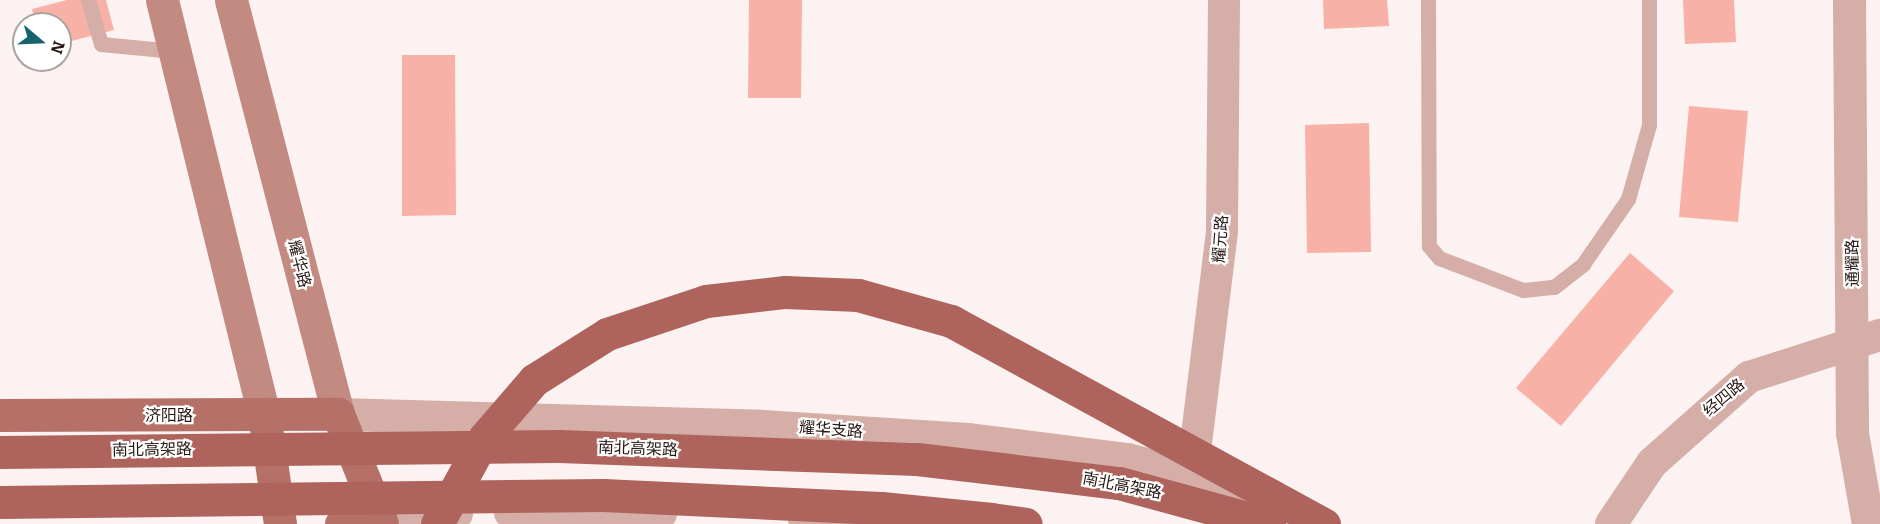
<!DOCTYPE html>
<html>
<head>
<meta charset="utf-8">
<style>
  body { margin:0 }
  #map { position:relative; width:1880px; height:524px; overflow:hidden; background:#fbf2f1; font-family:Bitter,"Noto Sans SC",serif }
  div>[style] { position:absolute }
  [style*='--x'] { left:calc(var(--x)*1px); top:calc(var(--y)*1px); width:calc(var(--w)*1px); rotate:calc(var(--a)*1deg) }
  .building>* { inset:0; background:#f8b1a7 }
  .service>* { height:15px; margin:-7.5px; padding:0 7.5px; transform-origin:7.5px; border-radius:7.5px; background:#d5aea8 }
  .minor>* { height:32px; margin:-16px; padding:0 16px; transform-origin:16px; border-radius:16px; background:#d5aea8 }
  .tertiary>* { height:33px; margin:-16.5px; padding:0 16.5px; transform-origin:16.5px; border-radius:16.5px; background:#d5aea8 }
  .secondary>* { height:33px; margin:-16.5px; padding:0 16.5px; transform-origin:16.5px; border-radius:16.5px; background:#c38a82 }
  .primary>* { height:33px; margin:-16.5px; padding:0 16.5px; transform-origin:16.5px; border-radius:16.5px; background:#b57067 }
  .trunk>* { height:33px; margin:-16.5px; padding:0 16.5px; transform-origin:16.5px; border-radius:16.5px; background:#ae645c }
  .trunk-bridge>* { height:33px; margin:-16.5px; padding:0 16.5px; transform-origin:16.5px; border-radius:16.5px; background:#ae645c }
  span { translate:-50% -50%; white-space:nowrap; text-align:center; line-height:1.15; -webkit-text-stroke:4.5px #fff; paint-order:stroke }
  .street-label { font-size:16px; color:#271916 }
  .north { position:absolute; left:12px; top:12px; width:60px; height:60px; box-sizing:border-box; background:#fff; border:2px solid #a9a3a2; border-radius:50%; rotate:109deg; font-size:16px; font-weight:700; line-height:24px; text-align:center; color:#271916 }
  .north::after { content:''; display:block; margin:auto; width:21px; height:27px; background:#16636d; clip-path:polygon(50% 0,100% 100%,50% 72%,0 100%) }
</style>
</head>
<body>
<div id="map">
  <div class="building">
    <div style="clip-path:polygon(67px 0,106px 0,114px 30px,60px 44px,60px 24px,36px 24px,32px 9px)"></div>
    <div style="clip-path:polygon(749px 0,802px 0,801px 98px,748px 98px)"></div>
    <div style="clip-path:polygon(1323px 0,1387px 0,1389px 26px,1324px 29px)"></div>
    <div style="clip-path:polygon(1683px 0,1734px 0,1736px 42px,1685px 44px)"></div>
    <div style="clip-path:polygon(402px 55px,455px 55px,456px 215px,402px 216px)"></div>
    <div style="clip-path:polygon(1689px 106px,1748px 111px,1738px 222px,1679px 217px)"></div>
    <div style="clip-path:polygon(1369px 123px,1371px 252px,1307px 253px,1305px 125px)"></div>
    <div style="clip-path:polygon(1630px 253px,1674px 291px,1561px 426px,1516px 388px)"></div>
  </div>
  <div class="service">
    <div style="--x:88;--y:0;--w:46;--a:73.5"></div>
    <div style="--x:101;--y:44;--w:73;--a:5.5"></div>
    <div style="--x:1428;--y:0;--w:246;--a:89.8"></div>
    <div style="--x:1429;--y:246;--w:16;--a:50"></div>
    <div style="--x:1439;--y:258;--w:90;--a:20.9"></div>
    <div style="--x:1523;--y:290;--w:31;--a:-6"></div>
    <div style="--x:1554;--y:287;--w:37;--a:-38"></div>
    <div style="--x:1583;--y:264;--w:79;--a:-55.3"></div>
    <div style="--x:1628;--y:199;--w:77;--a:-74.2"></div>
    <div style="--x:1649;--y:125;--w:125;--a:-90"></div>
  </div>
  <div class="minor">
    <div style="--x:1192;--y:476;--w:248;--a:-83"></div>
    <div style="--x:1222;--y:230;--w:230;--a:-89.5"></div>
    <div style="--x:1611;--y:524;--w:73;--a:-56.1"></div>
    <div style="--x:1652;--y:463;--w:130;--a:-41.6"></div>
    <div style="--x:1749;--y:377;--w:138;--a:-17.8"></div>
  </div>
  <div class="tertiary">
    <div style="--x:1849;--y:0;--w:433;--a:89.6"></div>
    <div style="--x:1852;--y:433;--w:92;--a:80"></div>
    <div style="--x:338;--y:414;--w:424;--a:1.6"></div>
    <div style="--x:762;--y:426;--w:206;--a:3.6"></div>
    <div style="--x:968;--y:439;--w:160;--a:7.2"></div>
    <div style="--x:1127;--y:459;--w:67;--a:14.7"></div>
    <div style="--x:1192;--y:476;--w:79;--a:21.4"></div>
    <div style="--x:510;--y:512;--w:150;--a:0.4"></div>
    <div style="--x:380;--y:515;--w:76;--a:-1.5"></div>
    <div style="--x:804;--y:519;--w:56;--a:5.1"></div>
  </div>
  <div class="secondary">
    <div style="--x:162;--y:0;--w:428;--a:76.2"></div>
    <div style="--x:231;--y:0;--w:428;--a:75.5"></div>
  </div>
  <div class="primary">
    <div style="--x:0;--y:415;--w:338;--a:-0.2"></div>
    <div style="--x:338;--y:414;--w:118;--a:68.2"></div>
    <div style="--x:265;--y:421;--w:104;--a:81.7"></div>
    <div style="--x:341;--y:524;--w:40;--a:-13"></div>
  </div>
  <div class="trunk">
    <div style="--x:991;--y:519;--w:35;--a:8"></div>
  </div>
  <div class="trunk-bridge">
    <div style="--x:0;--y:452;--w:559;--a:-0.61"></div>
    <div style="--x:559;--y:446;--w:358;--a:2.1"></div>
    <div style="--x:917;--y:459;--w:203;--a:6.8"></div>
    <div style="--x:1119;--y:483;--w:156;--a:15.3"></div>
    <div style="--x:0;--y:502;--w:603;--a:-0.67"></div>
    <div style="--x:603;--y:495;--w:278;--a:2.7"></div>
    <div style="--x:881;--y:508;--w:111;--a:5.7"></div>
    <div style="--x:437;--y:524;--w:98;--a:-61.3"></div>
    <div style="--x:484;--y:438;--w:77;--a:-49.2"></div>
    <div style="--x:534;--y:380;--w:86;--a:-32.2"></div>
    <div style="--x:607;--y:334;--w:104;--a:-18.4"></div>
    <div style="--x:706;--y:301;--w:80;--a:-6.5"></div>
    <div style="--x:785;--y:292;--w:73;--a:2.4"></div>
    <div style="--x:858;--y:295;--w:97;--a:15.6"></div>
    <div style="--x:951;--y:321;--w:425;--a:28.6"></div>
  </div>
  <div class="street-label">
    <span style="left:1221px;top:239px;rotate:-86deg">耀元路</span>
    <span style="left:1853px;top:263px;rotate:-91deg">通耀路</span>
    <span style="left:299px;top:264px;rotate:76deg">耀华路</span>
    <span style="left:1724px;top:398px;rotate:-40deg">经四路</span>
    <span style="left:169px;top:416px">济阳路</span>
    <span style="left:831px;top:430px;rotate:4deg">耀华支路</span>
    <span style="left:638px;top:449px;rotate:2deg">南北高架路</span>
    <span style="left:152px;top:450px;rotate:-1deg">南北高架路</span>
    <span style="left:1122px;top:486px;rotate:11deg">南北高架路</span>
  </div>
  <div class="north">N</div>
</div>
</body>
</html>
